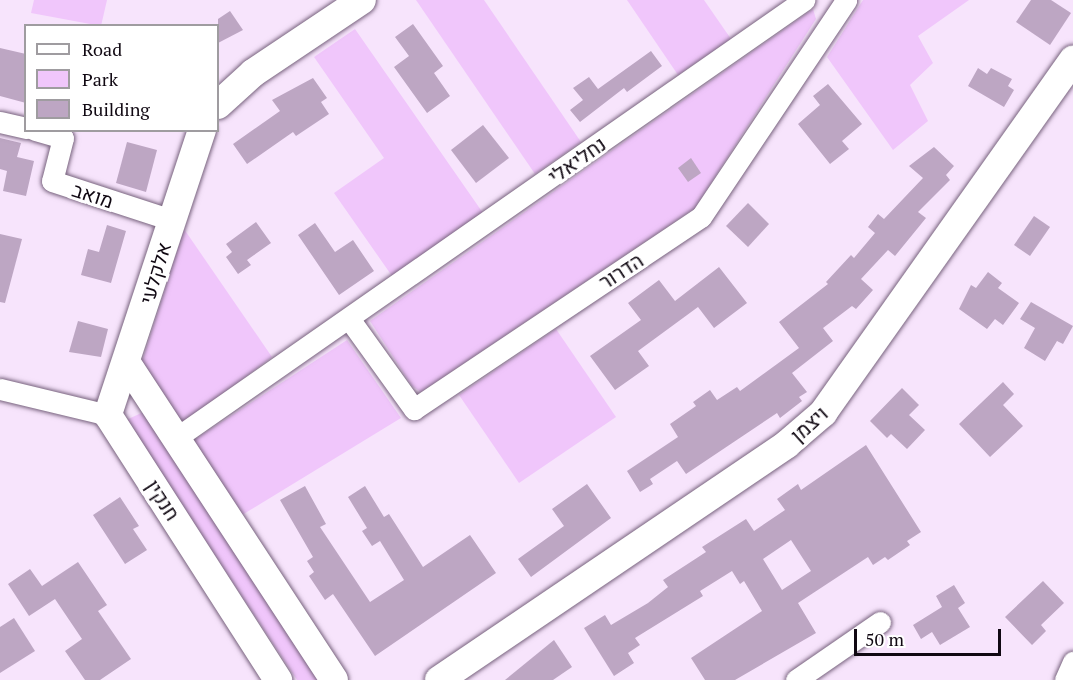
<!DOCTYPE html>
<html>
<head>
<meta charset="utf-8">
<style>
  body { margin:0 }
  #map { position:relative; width:1073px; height:680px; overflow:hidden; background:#f7e4fc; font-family:"PT Serif",Heebo,serif }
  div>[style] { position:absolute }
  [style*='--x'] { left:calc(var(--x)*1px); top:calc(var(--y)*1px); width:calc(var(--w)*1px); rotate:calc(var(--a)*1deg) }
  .green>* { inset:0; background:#f0c6fb }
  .building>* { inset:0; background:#bda6c3 }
  .roads { filter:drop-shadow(0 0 2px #77627d) drop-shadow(0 0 2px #77627d) }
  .street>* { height:21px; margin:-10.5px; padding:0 10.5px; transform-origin:10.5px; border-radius:10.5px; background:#fff }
  .secondary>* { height:28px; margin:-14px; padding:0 14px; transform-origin:14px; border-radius:14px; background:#fff }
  span { translate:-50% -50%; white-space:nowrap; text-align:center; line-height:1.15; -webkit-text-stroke:6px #fff; paint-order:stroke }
  .street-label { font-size:20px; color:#100812 }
  .legend { position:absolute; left:24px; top:24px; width:195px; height:108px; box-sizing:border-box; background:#fff; border:2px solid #9f9ca0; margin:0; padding:8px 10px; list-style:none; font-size:18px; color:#100812 }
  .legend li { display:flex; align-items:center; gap:12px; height:30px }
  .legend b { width:30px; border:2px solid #9f9ca0 }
  .scale { position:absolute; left:854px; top:629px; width:147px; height:27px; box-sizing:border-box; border:3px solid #100812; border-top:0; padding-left:8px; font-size:18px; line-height:21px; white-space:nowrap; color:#100812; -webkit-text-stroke:4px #fff; paint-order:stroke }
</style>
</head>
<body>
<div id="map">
  <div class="green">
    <div style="clip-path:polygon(34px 0,107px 0,101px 26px,31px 13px)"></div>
    <div style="clip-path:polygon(416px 0,484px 0,581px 142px,535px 174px)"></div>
    <div style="clip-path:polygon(627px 0,704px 0,731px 39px,678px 75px)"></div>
    <div style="clip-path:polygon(863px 0,969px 0,918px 36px,933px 63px,910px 85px,928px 121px,893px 150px,827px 57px)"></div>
    <div style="clip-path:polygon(813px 9px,816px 19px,695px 208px,421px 392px,412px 386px,370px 321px)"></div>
    <div style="clip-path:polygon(355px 29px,483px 213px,392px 276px,334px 193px,384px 158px,314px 57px)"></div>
    <div style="clip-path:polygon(184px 229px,272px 357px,177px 428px,140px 368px)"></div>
    <div style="clip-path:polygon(556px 329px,616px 417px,519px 483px,459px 395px)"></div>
    <div style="clip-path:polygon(347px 340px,401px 418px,242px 515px,194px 440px)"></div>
    <div style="clip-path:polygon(148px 410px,324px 680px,297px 680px,126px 420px)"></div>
  </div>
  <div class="building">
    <div style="clip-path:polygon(1031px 0,1051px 0,1071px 13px,1050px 45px,1016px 22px)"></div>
    <div style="clip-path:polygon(230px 11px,243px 30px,218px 43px,218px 19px)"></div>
    <div style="clip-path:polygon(413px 24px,443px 66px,434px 73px,450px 96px,427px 113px,394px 67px,409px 56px,395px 37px)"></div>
    <div style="clip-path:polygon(0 48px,26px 54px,26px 103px,0 96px)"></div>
    <div style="clip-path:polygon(651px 51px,662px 66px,627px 92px,624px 88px,580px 122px,570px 110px,583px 100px,573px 88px,589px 77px,598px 89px)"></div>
    <div style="clip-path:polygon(978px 68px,987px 74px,991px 68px,1012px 79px,1008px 86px,1014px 90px,1004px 107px,968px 86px)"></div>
    <div style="clip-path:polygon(313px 78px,327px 98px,321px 102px,329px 114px,296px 136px,293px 132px,247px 164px,233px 144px,280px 111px,272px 100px)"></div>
    <div style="clip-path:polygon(828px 84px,862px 124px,842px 141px,849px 149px,830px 164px,798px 124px,820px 105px,813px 96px)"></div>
    <div style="clip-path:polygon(483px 125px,509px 158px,476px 183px,451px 150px)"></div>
    <div style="clip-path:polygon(0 138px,21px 143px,17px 157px,34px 161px,26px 196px,3px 191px,7px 171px,0 169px)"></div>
    <div style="clip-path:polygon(127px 142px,157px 150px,146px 192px,116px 183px)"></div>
    <div style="clip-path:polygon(934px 147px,954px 166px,946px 175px,950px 180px,918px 212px,926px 218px,895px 256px,888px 250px,861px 279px,873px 290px,856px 309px,852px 306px,823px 328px,833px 341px,792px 373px,807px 392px,799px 397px,802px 401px,780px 418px,777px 413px,686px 474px,677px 461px,650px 479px,653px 484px,640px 492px,627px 471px,678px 437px,670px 424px,696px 406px,693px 402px,710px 390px,717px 400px,737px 387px,740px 391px,799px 348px,779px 322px,828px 284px,826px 282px,851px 255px,854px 258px,875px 233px,868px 227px,878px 214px,884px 219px,923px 178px,909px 166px)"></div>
    <div style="clip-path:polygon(691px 158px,701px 173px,688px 182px,678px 168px)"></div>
    <div style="clip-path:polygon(748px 203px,769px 224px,748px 247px,726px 226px)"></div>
    <div style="clip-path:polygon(1034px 216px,1050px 227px,1030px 256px,1014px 245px)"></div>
    <div style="clip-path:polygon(256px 222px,271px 243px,247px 260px,251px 265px,238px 274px,226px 257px,232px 252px,226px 244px)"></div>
    <div style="clip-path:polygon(315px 223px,335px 252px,353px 240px,374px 271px,339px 295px,298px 235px)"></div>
    <div style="clip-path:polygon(107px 225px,126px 231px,111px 283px,81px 275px,88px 249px,99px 252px)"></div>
    <div style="clip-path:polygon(0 234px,22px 239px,5px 303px,0 302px)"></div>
    <div style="clip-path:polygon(719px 267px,747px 303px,714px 328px,698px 307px,638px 351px,649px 366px,615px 390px,590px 356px,641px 320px,628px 303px,659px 280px,675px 301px)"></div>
    <div style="clip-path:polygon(988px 272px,1002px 283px,998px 288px,1019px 303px,1003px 325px,995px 319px,987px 329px,959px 309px,971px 285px,976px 288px)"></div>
    <div style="clip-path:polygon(1031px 302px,1073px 326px,1063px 344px,1057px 341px,1045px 361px,1024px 348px,1035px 328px,1020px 319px)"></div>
    <div style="clip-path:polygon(78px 321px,108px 329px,101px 357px,69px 352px)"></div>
    <div style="clip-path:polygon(1003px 382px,1014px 394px,1003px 405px,1023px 426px,990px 457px,959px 424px)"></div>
    <div style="clip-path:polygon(902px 388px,919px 405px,909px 415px,925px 430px,907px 449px,891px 434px,887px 438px,870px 421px)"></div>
    <div style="clip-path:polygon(evenodd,866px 445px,921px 532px,907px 541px,910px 545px,888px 560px,885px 557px,873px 565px,868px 557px,798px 603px,816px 633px,735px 680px,705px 680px,691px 658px,762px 611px,744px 581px,740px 584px,732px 571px,700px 591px,703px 596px,635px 638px,640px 645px,628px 653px,634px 663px,614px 676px,584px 628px,605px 615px,611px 625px,648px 603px,668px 587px,663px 580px,706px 552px,702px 547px,746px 519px,754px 531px,785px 510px,777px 499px,798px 484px,801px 490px,866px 445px,791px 540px,811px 571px,782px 590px,763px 559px,791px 540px)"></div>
    <div style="clip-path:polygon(587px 484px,611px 518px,531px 577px,518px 559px,564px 526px,552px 509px)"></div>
    <div style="clip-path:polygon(305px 486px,326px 524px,320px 527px,370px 602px,404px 580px,380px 541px,372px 546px,362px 531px,367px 528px,348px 497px,365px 486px,384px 517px,389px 514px,423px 567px,470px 535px,496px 573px,375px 656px,333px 594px,325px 600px,309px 576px,314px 572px,307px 561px,313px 557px,280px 500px)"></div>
    <div style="clip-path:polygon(120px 497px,139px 526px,133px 529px,147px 550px,125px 564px,93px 515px)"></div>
    <div style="clip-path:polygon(78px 562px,107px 605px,98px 611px,131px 659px,100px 680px,85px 680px,65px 651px,82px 639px,55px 599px,29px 616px,8px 584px,30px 569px,42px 586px)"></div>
    <div style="clip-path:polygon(1043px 581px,1064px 603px,1041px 625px,1046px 631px,1032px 645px,1005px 617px)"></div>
    <div style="clip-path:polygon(954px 585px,965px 603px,958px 608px,970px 627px,940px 645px,932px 632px,921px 639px,913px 625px,942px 607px,936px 596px)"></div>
    <div style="clip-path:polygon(14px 618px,35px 651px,0 673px,0 627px)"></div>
    <div style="clip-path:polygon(554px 640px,572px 667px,553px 680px,505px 680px)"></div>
  </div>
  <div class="roads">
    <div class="street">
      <div style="--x:0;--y:122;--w:27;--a:13"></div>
      <div style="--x:35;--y:130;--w:29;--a:16"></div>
      <div style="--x:63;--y:138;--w:44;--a:104.3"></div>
      <div style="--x:52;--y:181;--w:125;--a:18.1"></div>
      <div style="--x:350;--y:320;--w:110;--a:54.3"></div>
      <div style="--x:414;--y:409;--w:345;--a:-33.8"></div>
      <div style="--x:701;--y:217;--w:261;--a:-56.2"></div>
      <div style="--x:0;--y:389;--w:111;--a:13.5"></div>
      <div style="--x:176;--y:438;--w:766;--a:-34.89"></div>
      <div style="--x:796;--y:680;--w:102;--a:-34.6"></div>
      <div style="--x:1065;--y:680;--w:20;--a:-66"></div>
    </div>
    <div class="secondary">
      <div style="--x:218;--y:105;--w:47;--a:-42.4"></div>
      <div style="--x:253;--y:73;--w:131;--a:-33.8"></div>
      <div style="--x:202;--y:130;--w:300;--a:108.3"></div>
      <div style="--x:108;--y:415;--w:315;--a:57.3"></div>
      <div style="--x:128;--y:365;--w:376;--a:56.8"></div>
      <div style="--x:439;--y:680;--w:420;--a:-34.1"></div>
      <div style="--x:787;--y:444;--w:48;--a:-40.7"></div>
      <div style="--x:823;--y:413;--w:433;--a:-54.7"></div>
    </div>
  </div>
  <div class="street-label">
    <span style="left:577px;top:160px;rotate:-35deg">נחליאלי</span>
    <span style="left:93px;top:195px;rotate:18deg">מואב</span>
    <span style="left:621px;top:271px;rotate:-33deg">הדרור</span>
    <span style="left:155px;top:273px;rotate:-73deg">אלקלעי</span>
    <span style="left:809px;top:424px;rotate:-42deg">ויצמן</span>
    <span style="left:163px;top:500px;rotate:57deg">חנקין</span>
  </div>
  <ul class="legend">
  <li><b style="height:8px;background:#fff"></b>Road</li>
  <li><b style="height:16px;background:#f0c6fb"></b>Park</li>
  <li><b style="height:16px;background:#bda6c3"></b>Building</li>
  </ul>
  <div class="scale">50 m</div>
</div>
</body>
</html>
